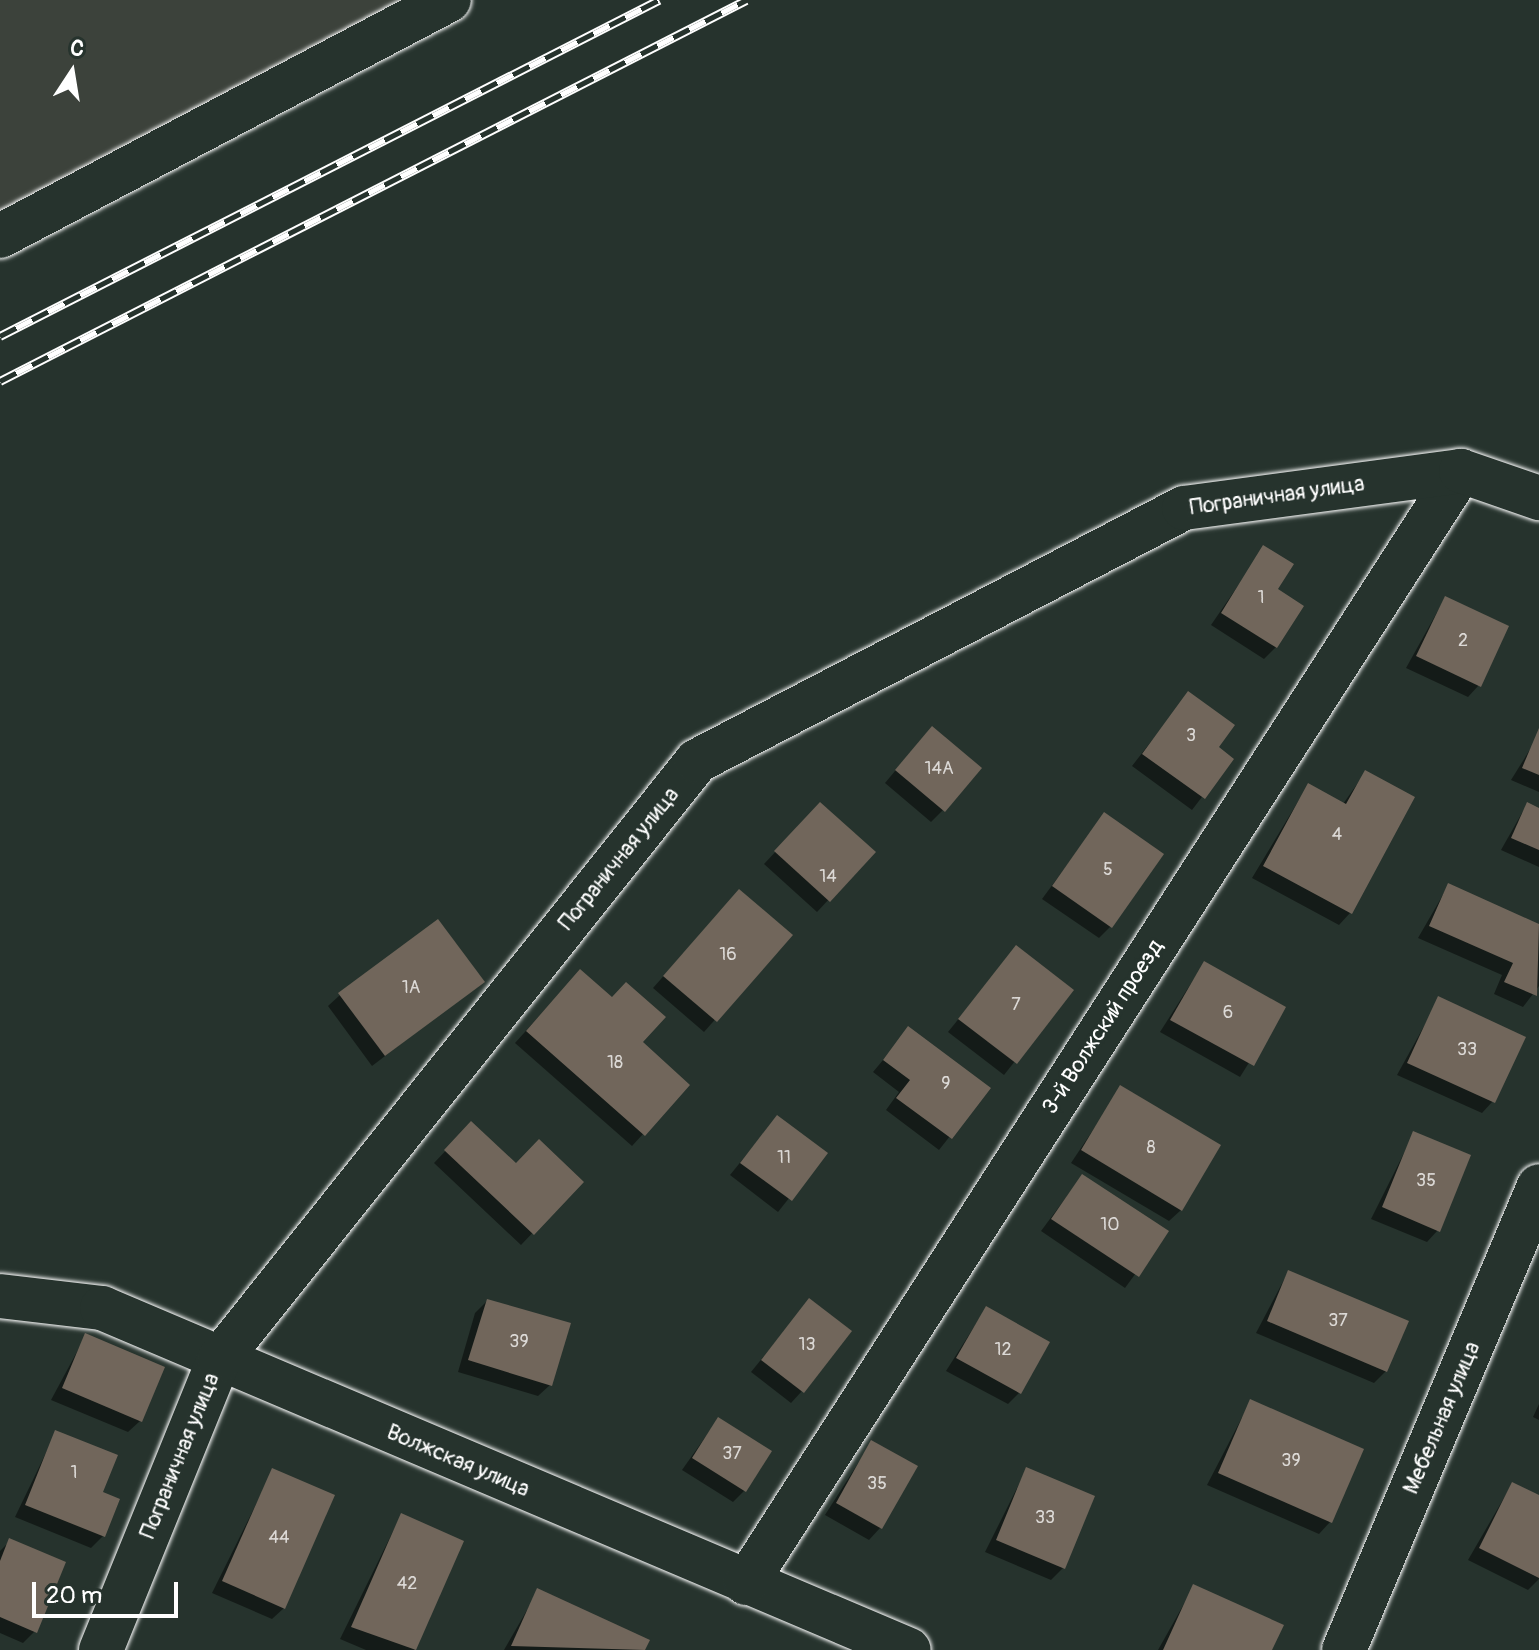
<!DOCTYPE html>
<html>
<head>
<meta charset="utf-8">
<style>
  body { margin:0 }
  #map { position:relative; width:1539px; height:1650px; overflow:hidden; background:#26332d; font-family:Pangolin,sans-serif }
  div>[style] { position:absolute }
  [style*='--x'] { left:calc(var(--x)*1px); top:calc(var(--y)*1px); width:calc(var(--w)*1px); rotate:calc(var(--a)*1deg) }
  .built>* { inset:0; background:#3c423b }
  .shadow>* { inset:0; background:#0007 }
  .building>* { inset:0; background:#71665b }
  .roads { filter:drop-shadow(0 0 2px #fff) drop-shadow(0 0 2px #fff) }
  .street>* { height:44px; margin:-22px; padding:0 22px; transform-origin:22px; border-radius:22px; background:#26332d }
  .rail>* { height:9px; margin-top:-4.5px; transform-origin:0; background:repeating-linear-gradient(90deg,#26332d 0 18px,#fff 0 36px); box-sizing:border-box; border-block:2px solid #fff }
  span { translate:-50% -50%; white-space:nowrap; text-align:center; line-height:1.15; -webkit-text-stroke:6px #26332d; paint-order:stroke }
  .number-label { font-size:18px; color:#dcd9d6 }
  .number-label span { -webkit-text-stroke-width:0 }
  .street-label { font-size:22px; color:#fff }
  .north { position:absolute; left:32px; top:32px; width:80px; height:80px; -webkit-text-stroke:6px #26332d; paint-order:stroke; rotate:12deg; font-size:22px; font-weight:700; line-height:32px; text-align:center; color:#fff }
  .north::after { content:''; display:block; margin:auto; width:28px; height:36px; background:#fff; clip-path:polygon(50% 0,100% 100%,50% 72%,0 100%) }
  .scale { position:absolute; left:32px; top:1582px; width:146px; height:36px; box-sizing:border-box; border:4px solid #fff; border-top:0; padding-left:10px; font-size:24px; line-height:28px; white-space:nowrap; color:#fff; -webkit-text-stroke:6px #26332d; paint-order:stroke }
</style>
</head>
<body>
<div id="map">
  <div class="built">
    <div style="clip-path:polygon(0 0,449px 0,0 236px)"></div>
  </div>
  <div class="shadow">
    <div style="clip-path:polygon(1264px 548px,1276px 590px,1276px 647px,1264px 659px,1211px 625px)"></div>
    <div style="clip-path:polygon(1445px 598px,1479px 685px,1468px 697px,1406px 668px)"></div>
    <div style="clip-path:polygon(1188px 694px,1216px 748px,1231px 759px,1192px 810px,1132px 766px)"></div>
    <div style="clip-path:polygon(1539px 735px,1539px 792px,1511px 780px)"></div>
    <div style="clip-path:polygon(921px 740px,943px 810px,931px 822px,885px 783px)"></div>
    <div style="clip-path:polygon(1365px 773px,1350px 913px,1339px 925px,1252px 878px,1308px 785px,1343px 804px)"></div>
    <div style="clip-path:polygon(1527px 804px,1539px 810px,1539px 867px,1501px 850px)"></div>
    <div style="clip-path:polygon(1104px 815px,1110px 927px,1099px 938px,1042px 899px)"></div>
    <div style="clip-path:polygon(809px 816px,873px 852px,817px 912px,764px 864px)"></div>
    <div style="clip-path:polygon(1448px 886px,1539px 926px,1539px 986px,1523px 1007px,1494px 994px,1502px 975px,1418px 938px)"></div>
    <div style="clip-path:polygon(728px 903px,790px 935px,704px 1032px,653px 988px)"></div>
    <div style="clip-path:polygon(1016px 948px,1071px 990px,1004px 1075px,948px 1032px)"></div>
    <div style="clip-path:polygon(1204px 963px,1284px 1007px,1240px 1077px,1160px 1032px)"></div>
    <div style="clip-path:polygon(482px 982px,372px 1066px,328px 1006px,340px 995px)"></div>
    <div style="clip-path:polygon(569px 983px,640px 1042px,643px 1134px,632px 1146px,515px 1043px)"></div>
    <div style="clip-path:polygon(1439px 999px,1493px 1101px,1482px 1113px,1397px 1075px)"></div>
    <div style="clip-path:polygon(909px 1029px,988px 1088px,939px 1150px,886px 1110px,899px 1092px,873px 1072px)"></div>
    <div style="clip-path:polygon(1121px 1088px,1181px 1210px,1169px 1221px,1071px 1163px)"></div>
    <div style="clip-path:polygon(777px 1117px,825px 1153px,778px 1212px,730px 1175px)"></div>
    <div style="clip-path:polygon(471px 1124px,515px 1166px,581px 1182px,521px 1245px,434px 1163px)"></div>
    <div style="clip-path:polygon(1414px 1133px,1438px 1230px,1427px 1242px,1371px 1219px)"></div>
    <div style="clip-path:polygon(1082px 1176px,1166px 1232px,1125px 1288px,1041px 1231px)"></div>
    <div style="clip-path:polygon(1288px 1272px,1386px 1371px,1374px 1383px,1256px 1333px)"></div>
    <div style="clip-path:polygon(487px 1301px,550px 1385px,538px 1396px,458px 1372px,475px 1313px)"></div>
    <div style="clip-path:polygon(809px 1301px,802px 1391px,791px 1403px,751px 1372px)"></div>
    <div style="clip-path:polygon(986px 1308px,1019px 1393px,1008px 1404px,946px 1371px)"></div>
    <div style="clip-path:polygon(86px 1335px,140px 1421px,128px 1432px,51px 1400px)"></div>
    <div style="clip-path:polygon(1250px 1402px,1330px 1522px,1319px 1534px,1207px 1485px)"></div>
    <div style="clip-path:polygon(1539px 1404px,1539px 1420px,1533px 1417px)"></div>
    <div style="clip-path:polygon(718px 1419px,744px 1491px,733px 1502px,682px 1470px)"></div>
    <div style="clip-path:polygon(56px 1432px,101px 1493px,103px 1536px,91px 1548px,15px 1517px)"></div>
    <div style="clip-path:polygon(871px 1443px,880px 1528px,869px 1540px,825px 1515px)"></div>
    <div style="clip-path:polygon(273px 1470px,284px 1608px,272px 1619px,212px 1593px)"></div>
    <div style="clip-path:polygon(1026px 1470px,1063px 1568px,1051px 1580px,985px 1552px)"></div>
    <div style="clip-path:polygon(1512px 1484px,1539px 1498px,1539px 1579px,1528px 1590px,1468px 1560px)"></div>
    <div style="clip-path:polygon(401px 1515px,461px 1542px,414px 1650px,366px 1650px,340px 1639px)"></div>
    <div style="clip-path:polygon(10px 1541px,35px 1631px,23px 1643px,0 1633px,0 1551px)"></div>
    <div style="clip-path:polygon(1194px 1586px,1270px 1650px,1158px 1650px)"></div>
    <div style="clip-path:polygon(538px 1591px,647px 1641px,643px 1650px,504px 1650px)"></div>
  </div>
  <div class="building">
    <div style="clip-path:polygon(1263px 545px,1294px 564px,1278px 589px,1304px 606px,1277px 648px,1221px 613px)"></div>
    <div style="clip-path:polygon(1445px 596px,1509px 626px,1481px 687px,1416px 656px)"></div>
    <div style="clip-path:polygon(1188px 691px,1235px 725px,1219px 747px,1234px 759px,1205px 799px,1142px 754px)"></div>
    <div style="clip-path:polygon(932px 726px,982px 768px,945px 812px,895px 770px)"></div>
    <div style="clip-path:polygon(1539px 728px,1539px 775px,1522px 768px)"></div>
    <div style="clip-path:polygon(1365px 770px,1415px 797px,1352px 914px,1263px 866px,1308px 783px,1346px 804px)"></div>
    <div style="clip-path:polygon(820px 802px,876px 852px,830px 902px,774px 851px)"></div>
    <div style="clip-path:polygon(1527px 802px,1539px 808px,1539px 850px,1511px 838px)"></div>
    <div style="clip-path:polygon(1104px 812px,1164px 854px,1112px 928px,1052px 886px)"></div>
    <div style="clip-path:polygon(1448px 883px,1539px 924px,1537px 996px,1504px 982px,1513px 963px,1429px 926px)"></div>
    <div style="clip-path:polygon(739px 889px,793px 935px,717px 1022px,663px 976px)"></div>
    <div style="clip-path:polygon(438px 919px,485px 982px,385px 1056px,338px 993px)"></div>
    <div style="clip-path:polygon(1016px 945px,1074px 990px,1017px 1064px,958px 1019px)"></div>
    <div style="clip-path:polygon(1204px 961px,1286px 1007px,1254px 1066px,1170px 1020px)"></div>
    <div style="clip-path:polygon(580px 969px,612px 997px,626px 982px,666px 1017px,643px 1042px,690px 1085px,645px 1136px,526px 1031px)"></div>
    <div style="clip-path:polygon(1438px 996px,1526px 1037px,1495px 1103px,1407px 1063px)"></div>
    <div style="clip-path:polygon(908px 1026px,991px 1088px,952px 1139px,896px 1098px,910px 1080px,883px 1060px)"></div>
    <div style="clip-path:polygon(1120px 1085px,1221px 1145px,1182px 1211px,1081px 1150px)"></div>
    <div style="clip-path:polygon(777px 1115px,828px 1153px,792px 1201px,740px 1163px)"></div>
    <div style="clip-path:polygon(471px 1121px,516px 1163px,539px 1139px,584px 1182px,534px 1235px,444px 1150px)"></div>
    <div style="clip-path:polygon(1413px 1131px,1471px 1155px,1440px 1232px,1382px 1207px)"></div>
    <div style="clip-path:polygon(1082px 1174px,1169px 1231px,1139px 1277px,1051px 1219px)"></div>
    <div style="clip-path:polygon(1288px 1270px,1409px 1321px,1387px 1372px,1267px 1321px)"></div>
    <div style="clip-path:polygon(809px 1298px,852px 1331px,804px 1393px,761px 1360px)"></div>
    <div style="clip-path:polygon(487px 1299px,571px 1323px,552px 1386px,468px 1360px)"></div>
    <div style="clip-path:polygon(986px 1306px,1050px 1342px,1021px 1394px,956px 1358px)"></div>
    <div style="clip-path:polygon(85px 1333px,165px 1367px,142px 1422px,62px 1388px)"></div>
    <div style="clip-path:polygon(1250px 1399px,1364px 1449px,1332px 1523px,1218px 1473px)"></div>
    <div style="clip-path:polygon(718px 1417px,772px 1451px,746px 1492px,692px 1458px)"></div>
    <div style="clip-path:polygon(55px 1430px,118px 1455px,103px 1492px,120px 1499px,105px 1537px,25px 1505px)"></div>
    <div style="clip-path:polygon(871px 1440px,918px 1466px,882px 1529px,836px 1503px)"></div>
    <div style="clip-path:polygon(1026px 1467px,1095px 1496px,1065px 1569px,996px 1540px)"></div>
    <div style="clip-path:polygon(272px 1468px,335px 1495px,285px 1609px,222px 1581px)"></div>
    <div style="clip-path:polygon(1512px 1482px,1539px 1495px,1539px 1578px,1479px 1548px)"></div>
    <div style="clip-path:polygon(401px 1513px,464px 1541px,416px 1650px,351px 1627px)"></div>
    <div style="clip-path:polygon(9px 1538px,66px 1562px,37px 1633px,0 1617px,0 1561px)"></div>
    <div style="clip-path:polygon(1193px 1584px,1284px 1625px,1272px 1650px,1163px 1650px)"></div>
    <div style="clip-path:polygon(537px 1588px,650px 1640px,645px 1650px,511px 1646px)"></div>
  </div>
  <div class="roads">
    <div class="street">
      <div style="--x:0;--y:236;--w:507;--a:-27.73"></div>
      <div style="--x:0;--y:1296;--w:103;--a:6.7"></div>
      <div style="--x:102;--y:1308;--w:876;--a:22.97"></div>
      <div style="--x:746;--y:1583;--w:1322;--a:-57.26"></div>
      <div style="--x:101;--y:1650;--w:313;--a:-67.9"></div>
      <div style="--x:219;--y:1360;--w:766;--a:-51.41"></div>
      <div style="--x:697;--y:761;--w:549;--a:-27.45"></div>
      <div style="--x:1184;--y:508;--w:279;--a:-7.6"></div>
      <div style="--x:1461;--y:471;--w:83;--a:19.1"></div>
      <div style="--x:1344;--y:1650;--w:503;--a:-67.2"></div>
    </div>
  </div>
  <div class="rail">
    <div style="--x:0;--y:336;--w:740;--a:-27.02"></div>
    <div style="--x:0;--y:381;--w:838;--a:-27.05"></div>
  </div>
  <div class="number-label">
    <span style="left:1261px;top:598px">1</span>
    <span style="left:1463px;top:641px">2</span>
    <span style="left:1191px;top:736px">3</span>
    <span style="left:939px;top:769px">14А</span>
    <span style="left:1337px;top:835px">4</span>
    <span style="left:1108px;top:870px">5</span>
    <span style="left:828px;top:877px">14</span>
    <span style="left:728px;top:955px">16</span>
    <span style="left:411px;top:988px">1А</span>
    <span style="left:1016px;top:1005px">7</span>
    <span style="left:1228px;top:1013px">6</span>
    <span style="left:1467px;top:1050px">33</span>
    <span style="left:615px;top:1063px">18</span>
    <span style="left:946px;top:1084px">9</span>
    <span style="left:1151px;top:1148px">8</span>
    <span style="left:784px;top:1158px">11</span>
    <span style="left:1426px;top:1181px">35</span>
    <span style="left:1110px;top:1225px">10</span>
    <span style="left:1338px;top:1321px">37</span>
    <span style="left:519px;top:1342px">39</span>
    <span style="left:807px;top:1345px">13</span>
    <span style="left:1003px;top:1350px">12</span>
    <span style="left:732px;top:1454px">37</span>
    <span style="left:1291px;top:1461px">39</span>
    <span style="left:74px;top:1473px">1</span>
    <span style="left:877px;top:1484px">35</span>
    <span style="left:1045px;top:1518px">33</span>
    <span style="left:279px;top:1538px">44</span>
    <span style="left:407px;top:1584px">42</span>
  </div>
  <div class="street-label">
    <span style="left:1277px;top:496px;rotate:-8deg">Пограничная улица</span>
    <span style="left:619px;top:859px;rotate:-51deg">Пограничная улица</span>
    <span style="left:1103px;top:1027px;rotate:-57deg">3-й Волжский проезд</span>
    <span style="left:1442px;top:1418px;rotate:-67deg">Мебельная улица</span>
    <span style="left:180px;top:1456px;rotate:-68deg">Пограничная улица</span>
    <span style="left:458px;top:1461px;rotate:23deg">Волжская улица</span>
  </div>
  <div class="north">С</div>
  <div class="scale">20 m</div>
</div>
</body>
</html>
